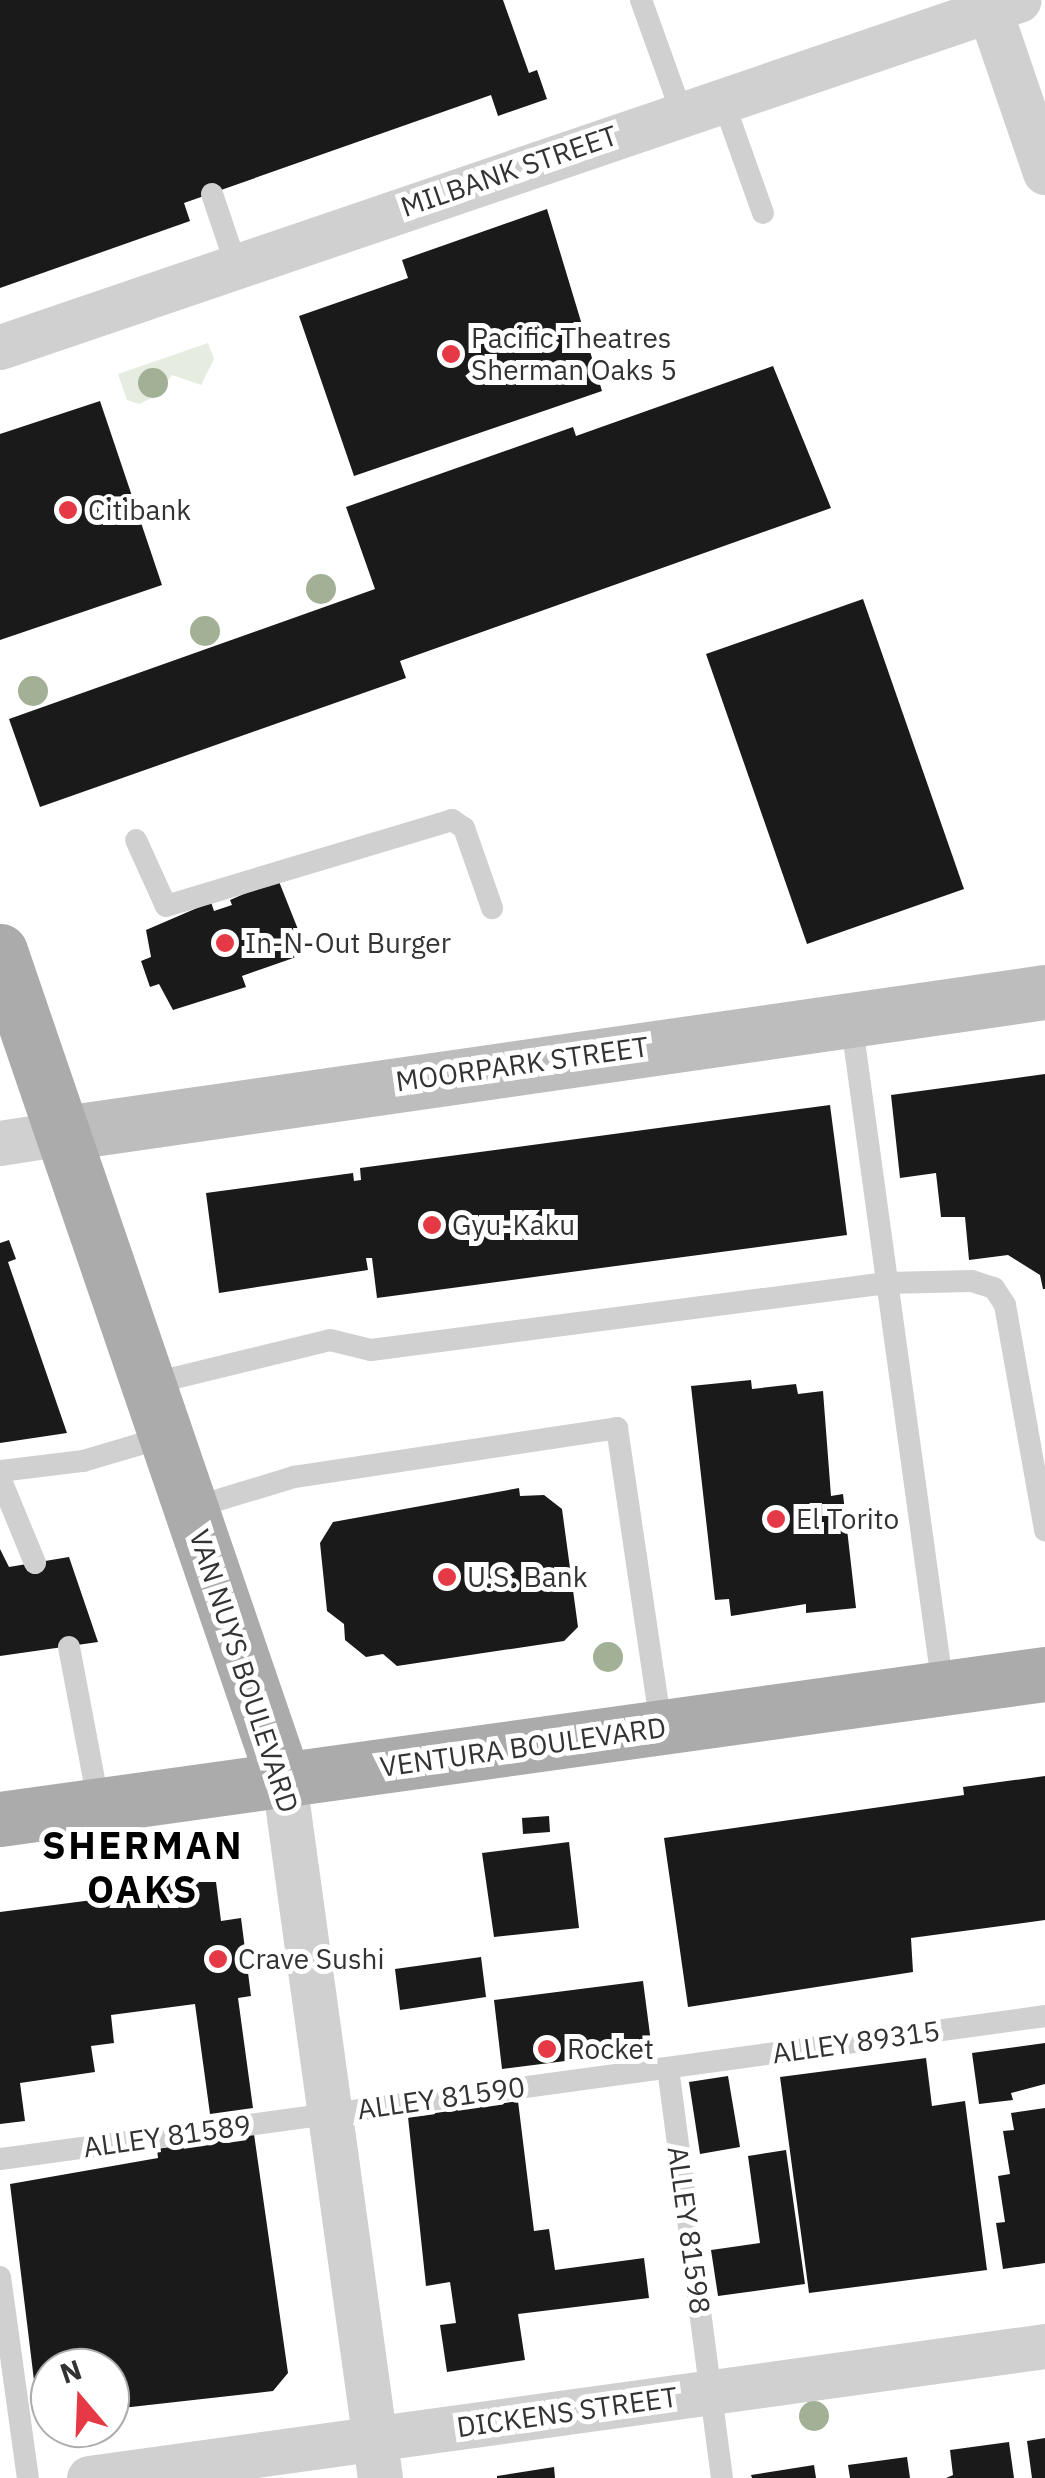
<!DOCTYPE html>
<html>
<head>
<meta charset="utf-8">
<style>
  body { margin:0 }
  #map { position:relative; width:1045px; height:2478px; overflow:hidden; background:#fff; font-family:"IBM Plex Sans",sans-serif }
  div>[style] { position:absolute }
  [style*='--x'] { left:calc(var(--x)*1px); top:calc(var(--y)*1px); width:calc(var(--w)*1px); rotate:calc(var(--a)*1deg) }
  .green>* { inset:0; background:#e6ecdf }
  .building>* { inset:0; background:#1a1a1a }
  .lane>* { height:22px; margin:-11px; padding:0 11px; transform-origin:11px; border-radius:11px; background:#d0d0d0 }
  .street>* { height:45px; margin:-22.5px; padding:0 22.5px; transform-origin:22.5px; border-radius:22.5px; background:#d0d0d0 }
  .secondary>* { height:55px; margin:-27.5px; padding:0 27.5px; transform-origin:27.5px; border-radius:27.5px; background:#bdbdbd }
  .primary>* { height:55px; margin:-27.5px; padding:0 27.5px; transform-origin:27.5px; border-radius:27.5px; background:#ababab }
  .trees>* { width:30px; height:30px; margin:-15px; border-radius:50%; background:#a2b095 }
  .dots>* { width:28px; height:28px; translate:-50% -50%; box-sizing:border-box; border:5px solid #fff; border-radius:50% }
  span { translate:-50% -50%; white-space:nowrap; text-align:center; line-height:1.15; -webkit-text-stroke:10px #fff; paint-order:stroke }
  .street-label { font-size:28px; color:#333 }
  .poi-label { font-size:28px; color:#333 }
  .left { translate:0 -50%; text-align:left }
  .district-label { font-size:38px; color:#000; font-weight:700; letter-spacing:2.5px }
  .north { position:absolute; left:30px; top:2348px; width:100px; height:100px; box-sizing:border-box; background:#fff; border:2px solid #adadad; border-radius:50%; rotate:341deg; font-size:28px; font-weight:700; line-height:40px; text-align:center; color:#333 }
  .north::after { content:''; display:block; margin:auto; width:35px; height:45px; background:#e63946; clip-path:polygon(50% 0,100% 100%,50% 72%,0 100%) }
</style>
</head>
<body>
<div id="map">
  <div class="green">
    <div style="clip-path:polygon(208px 343px,214px 359px,201px 385px,172px 375px,156px 396px,139px 404px,127px 400px,118px 374px)"></div>
  </div>
  <div class="building">
    <div style="clip-path:polygon(0 0,503px 0,529px 73px,537px 70px,547px 99px,498px 116px,491px 95px,184px 203px,190px 221px,0 288px)"></div>
    <div style="clip-path:polygon(547px 209px,602px 391px,354px 476px,299px 316px,408px 278px,402px 260px)"></div>
    <div style="clip-path:polygon(773px 366px,831px 508px,400px 661px,406px 678px,40px 807px,9px 719px,375px 589px,346px 507px,573px 427px,576px 436px)"></div>
    <div style="clip-path:polygon(100px 401px,162px 585px,0 640px,0 434px)"></div>
    <div style="clip-path:polygon(863px 599px,964px 889px,807px 944px,706px 654px)"></div>
    <div style="clip-path:polygon(278px 879px,305px 947px,302px 955px,242px 976px,246px 987px,173px 1010px,159px 984px,150px 987px,141px 961px,151px 957px,146px 930px,211px 902px,214px 911px,232px 905px,230px 900px)"></div>
    <div style="clip-path:polygon(1045px 1074px,1045px 1289px,1043px 1289px,1040px 1275px,1008px 1255px,969px 1260px,965px 1217px,941px 1217px,936px 1173px,900px 1178px,891px 1095px)"></div>
    <div style="clip-path:polygon(830px 1105px,847px 1235px,377px 1298px,372px 1258px,366px 1258px,368px 1270px,219px 1293px,206px 1193px,353px 1173px,354px 1181px,361px 1180px,360px 1168px)"></div>
    <div style="clip-path:polygon(9px 1240px,16px 1259px,8px 1262px,67px 1433px,0 1443px,0 1243px)"></div>
    <div style="clip-path:polygon(751px 1380px,752px 1389px,796px 1384px,798px 1394px,823px 1391px,831px 1496px,843px 1494px,856px 1608px,806px 1613px,806px 1604px,731px 1616px,729px 1599px,715px 1600px,691px 1386px)"></div>
    <div style="clip-path:polygon(519px 1488px,520px 1496px,544px 1495px,562px 1509px,578px 1627px,564px 1641px,397px 1666px,383px 1654px,366px 1657px,345px 1640px,344px 1624px,327px 1611px,320px 1543px,333px 1522px)"></div>
    <div style="clip-path:polygon(0 1549px,9px 1567px,69px 1557px,98px 1642px,0 1656px)"></div>
    <div style="clip-path:polygon(1045px 1776px,1045px 1920px,911px 1938px,913px 1972px,688px 2007px,664px 1838px,964px 1795px,963px 1787px)"></div>
    <div style="clip-path:polygon(549px 1816px,550px 1832px,523px 1834px,522px 1818px)"></div>
    <div style="clip-path:polygon(569px 1842px,579px 1928px,494px 1937px,482px 1853px)"></div>
    <div style="clip-path:polygon(181px 1882px,216px 1882px,221px 1921px,241px 1918px,251px 1996px,238px 1998px,253px 2108px,210px 2114px,195px 2004px,111px 2015px,114px 2043px,91px 2046px,95px 2072px,20px 2083px,25px 2121px,0 2124px,0 1912px,154px 1892px,153px 1885px)"></div>
    <div style="clip-path:polygon(481px 1957px,486px 1997px,400px 2010px,395px 1969px)"></div>
    <div style="clip-path:polygon(643px 1981px,652px 2050px,502px 2069px,494px 2000px)"></div>
    <div style="clip-path:polygon(1045px 2043px,1045px 2084px,1011px 2093px,1013px 2100px,979px 2104px,972px 2053px)"></div>
    <div style="clip-path:polygon(926px 2058px,932px 2106px,965px 2101px,987px 2270px,809px 2293px,780px 2077px)"></div>
    <div style="clip-path:polygon(728px 2076px,740px 2147px,700px 2154px,689px 2082px)"></div>
    <div style="clip-path:polygon(518px 2101px,534px 2231px,549px 2229px,555px 2270px,644px 2258px,649px 2298px,518px 2314px,525px 2360px,447px 2372px,440px 2325px,456px 2323px,450px 2282px,426px 2286px,408px 2117px)"></div>
    <div style="clip-path:polygon(1045px 2108px,1045px 2263px,1003px 2269px,996px 2223px,1005px 2222px,998px 2176px,1010px 2174px,1003px 2131px,1014px 2130px,1011px 2113px)"></div>
    <div style="clip-path:polygon(254px 2134px,288px 2373px,273px 2391px,113px 2409px,110px 2368px,50px 2368px,50px 2403px,37px 2405px,10px 2184px,158px 2158px,157px 2149px)"></div>
    <div style="clip-path:polygon(786px 2150px,805px 2284px,718px 2296px,711px 2250px,760px 2243px,748px 2156px)"></div>
    <div style="clip-path:polygon(1045px 2438px,1045px 2478px,1032px 2478px,1027px 2441px)"></div>
    <div style="clip-path:polygon(1009px 2442px,1014px 2478px,946px 2478px,953px 2475px,950px 2450px)"></div>
    <div style="clip-path:polygon(907px 2457px,910px 2478px,850px 2478px,848px 2465px)"></div>
    <div style="clip-path:polygon(814px 2465px,816px 2478px,752px 2478px,751px 2475px)"></div>
    <div style="clip-path:polygon(554px 2467px,555px 2478px,497px 2478px,497px 2476px)"></div>
  </div>
  <div class="lane">
    <div style="--x:641;--y:0;--w:118;--a:70.2"></div>
    <div style="--x:722;--y:98;--w:122;--a:70.4"></div>
    <div style="--x:212;--y:194;--w:75;--a:71.3"></div>
    <div style="--x:136;--y:840;--w:72;--a:65.6"></div>
    <div style="--x:166;--y:906;--w:299;--a:-16.7"></div>
    <div style="--x:452;--y:820;--w:14;--a:34"></div>
    <div style="--x:464;--y:828;--w:85;--a:70.7"></div>
    <div style="--x:851;--y:1019;--w:675;--a:82.17"></div>
    <div style="--x:150;--y:1384;--w:185;--a:-13.7"></div>
    <div style="--x:330;--y:1340;--w:42;--a:13.7"></div>
    <div style="--x:371;--y:1350;--w:520;--a:-7.4"></div>
    <div style="--x:887;--y:1283;--w:85;--a:-1.3"></div>
    <div style="--x:972;--y:1281;--w:23;--a:18"></div>
    <div style="--x:994;--y:1288;--w:20;--a:57"></div>
    <div style="--x:1005;--y:1305;--w:229;--a:79.9"></div>
    <div style="--x:0;--y:1471;--w:84;--a:-6.9"></div>
    <div style="--x:83;--y:1461;--w:89;--a:-16.4"></div>
    <div style="--x:0;--y:1478;--w:92;--a:67.6"></div>
    <div style="--x:192;--y:1508;--w:107;--a:-16.9"></div>
    <div style="--x:294;--y:1477;--w:327;--a:-8.6"></div>
    <div style="--x:617;--y:1428;--w:302;--a:81.6"></div>
    <div style="--x:69;--y:1647;--w:162;--a:79.3"></div>
    <div style="--x:668;--y:2068;--w:414;--a:82.5"></div>
    <div style="--x:0;--y:2159;--w:1055;--a:-7.79"></div>
    <div style="--x:0;--y:2277;--w:203;--a:82.1"></div>
  </div>
  <div class="street">
    <div style="--x:986;--y:0;--w:182;--a:71.1"></div>
    <div style="--x:0;--y:347;--w:1076;--a:-18.81"></div>
    <div style="--x:0;--y:1143;--w:65;--a:-8.9"></div>
    <div style="--x:284;--y:1781;--w:704;--a:82.16"></div>
    <div style="--x:89;--y:2478;--w:965;--a:-7.86"></div>
  </div>
  <div class="secondary">
    <div style="--x:64;--y:1133;--w:991;--a:-8.18"></div>
  </div>
  <div class="primary">
    <div style="--x:0;--y:951;--w:877;--a:71.11"></div>
    <div style="--x:0;--y:1819;--w:1055;--a:-7.9"></div>
  </div>
  <div class="trees">
    <div style="left:153px;top:383px"></div>
    <div style="left:321px;top:589px"></div>
    <div style="left:205px;top:631px"></div>
    <div style="left:33px;top:691px"></div>
    <div style="left:608px;top:1657px"></div>
    <div style="left:814px;top:2416px"></div>
  </div>
  <div class="dots">
    <div style="left:451px;top:354px;background:#e63946"></div>
    <div style="left:68px;top:510px;background:#e63946"></div>
    <div style="left:225px;top:943px;background:#e63946"></div>
    <div style="left:432px;top:1225px;background:#e63946"></div>
    <div style="left:776px;top:1519px;background:#e63946"></div>
    <div style="left:447px;top:1577px;background:#e63946"></div>
    <div style="left:218px;top:1959px;background:#e63946"></div>
    <div style="left:547px;top:2049px;background:#e63946"></div>
  </div>
  <div class="street-label">
    <span style="left:509px;top:171px;rotate:-19deg">MILBANK STREET</span>
    <span style="left:522px;top:1064px;rotate:-8deg">MOORPARK STREET</span>
    <span style="left:244px;top:1671px;rotate:72deg">VAN NUYS BOULEVARD</span>
    <span style="left:523px;top:1747px;rotate:-8deg">VENTURA BOULEVARD</span>
    <span style="left:856px;top:2042px;rotate:-8deg">ALLEY 89315</span>
    <span style="left:441px;top:2098px;rotate:-8deg">ALLEY 81590</span>
    <span style="left:167px;top:2136px;rotate:-8deg">ALLEY 81589</span>
    <span style="left:689px;top:2230px;rotate:82deg">ALLEY 81598</span>
    <span style="left:567px;top:2412px;rotate:-8deg">DICKENS STREET</span>
  </div>
  <div class="poi-label">
    <span class="left" style="left:471px;top:354px">Pacific Theatres<br>Sherman Oaks 5</span>
    <span class="left" style="left:88px;top:510px">Citibank</span>
    <span class="left" style="left:245px;top:943px">In-N-Out Burger</span>
    <span class="left" style="left:452px;top:1225px">Gyu-Kaku</span>
    <span class="left" style="left:796px;top:1519px">El Torito</span>
    <span class="left" style="left:467px;top:1577px">U.S. Bank</span>
    <span class="left" style="left:238px;top:1959px">Crave Sushi</span>
    <span class="left" style="left:567px;top:2049px">Rocket</span>
  </div>
  <div class="district-label">
    <span style="left:143px;top:1867px">SHERMAN<br>OAKS</span>
  </div>
  <div class="north">N</div>
</div>
</body>
</html>
